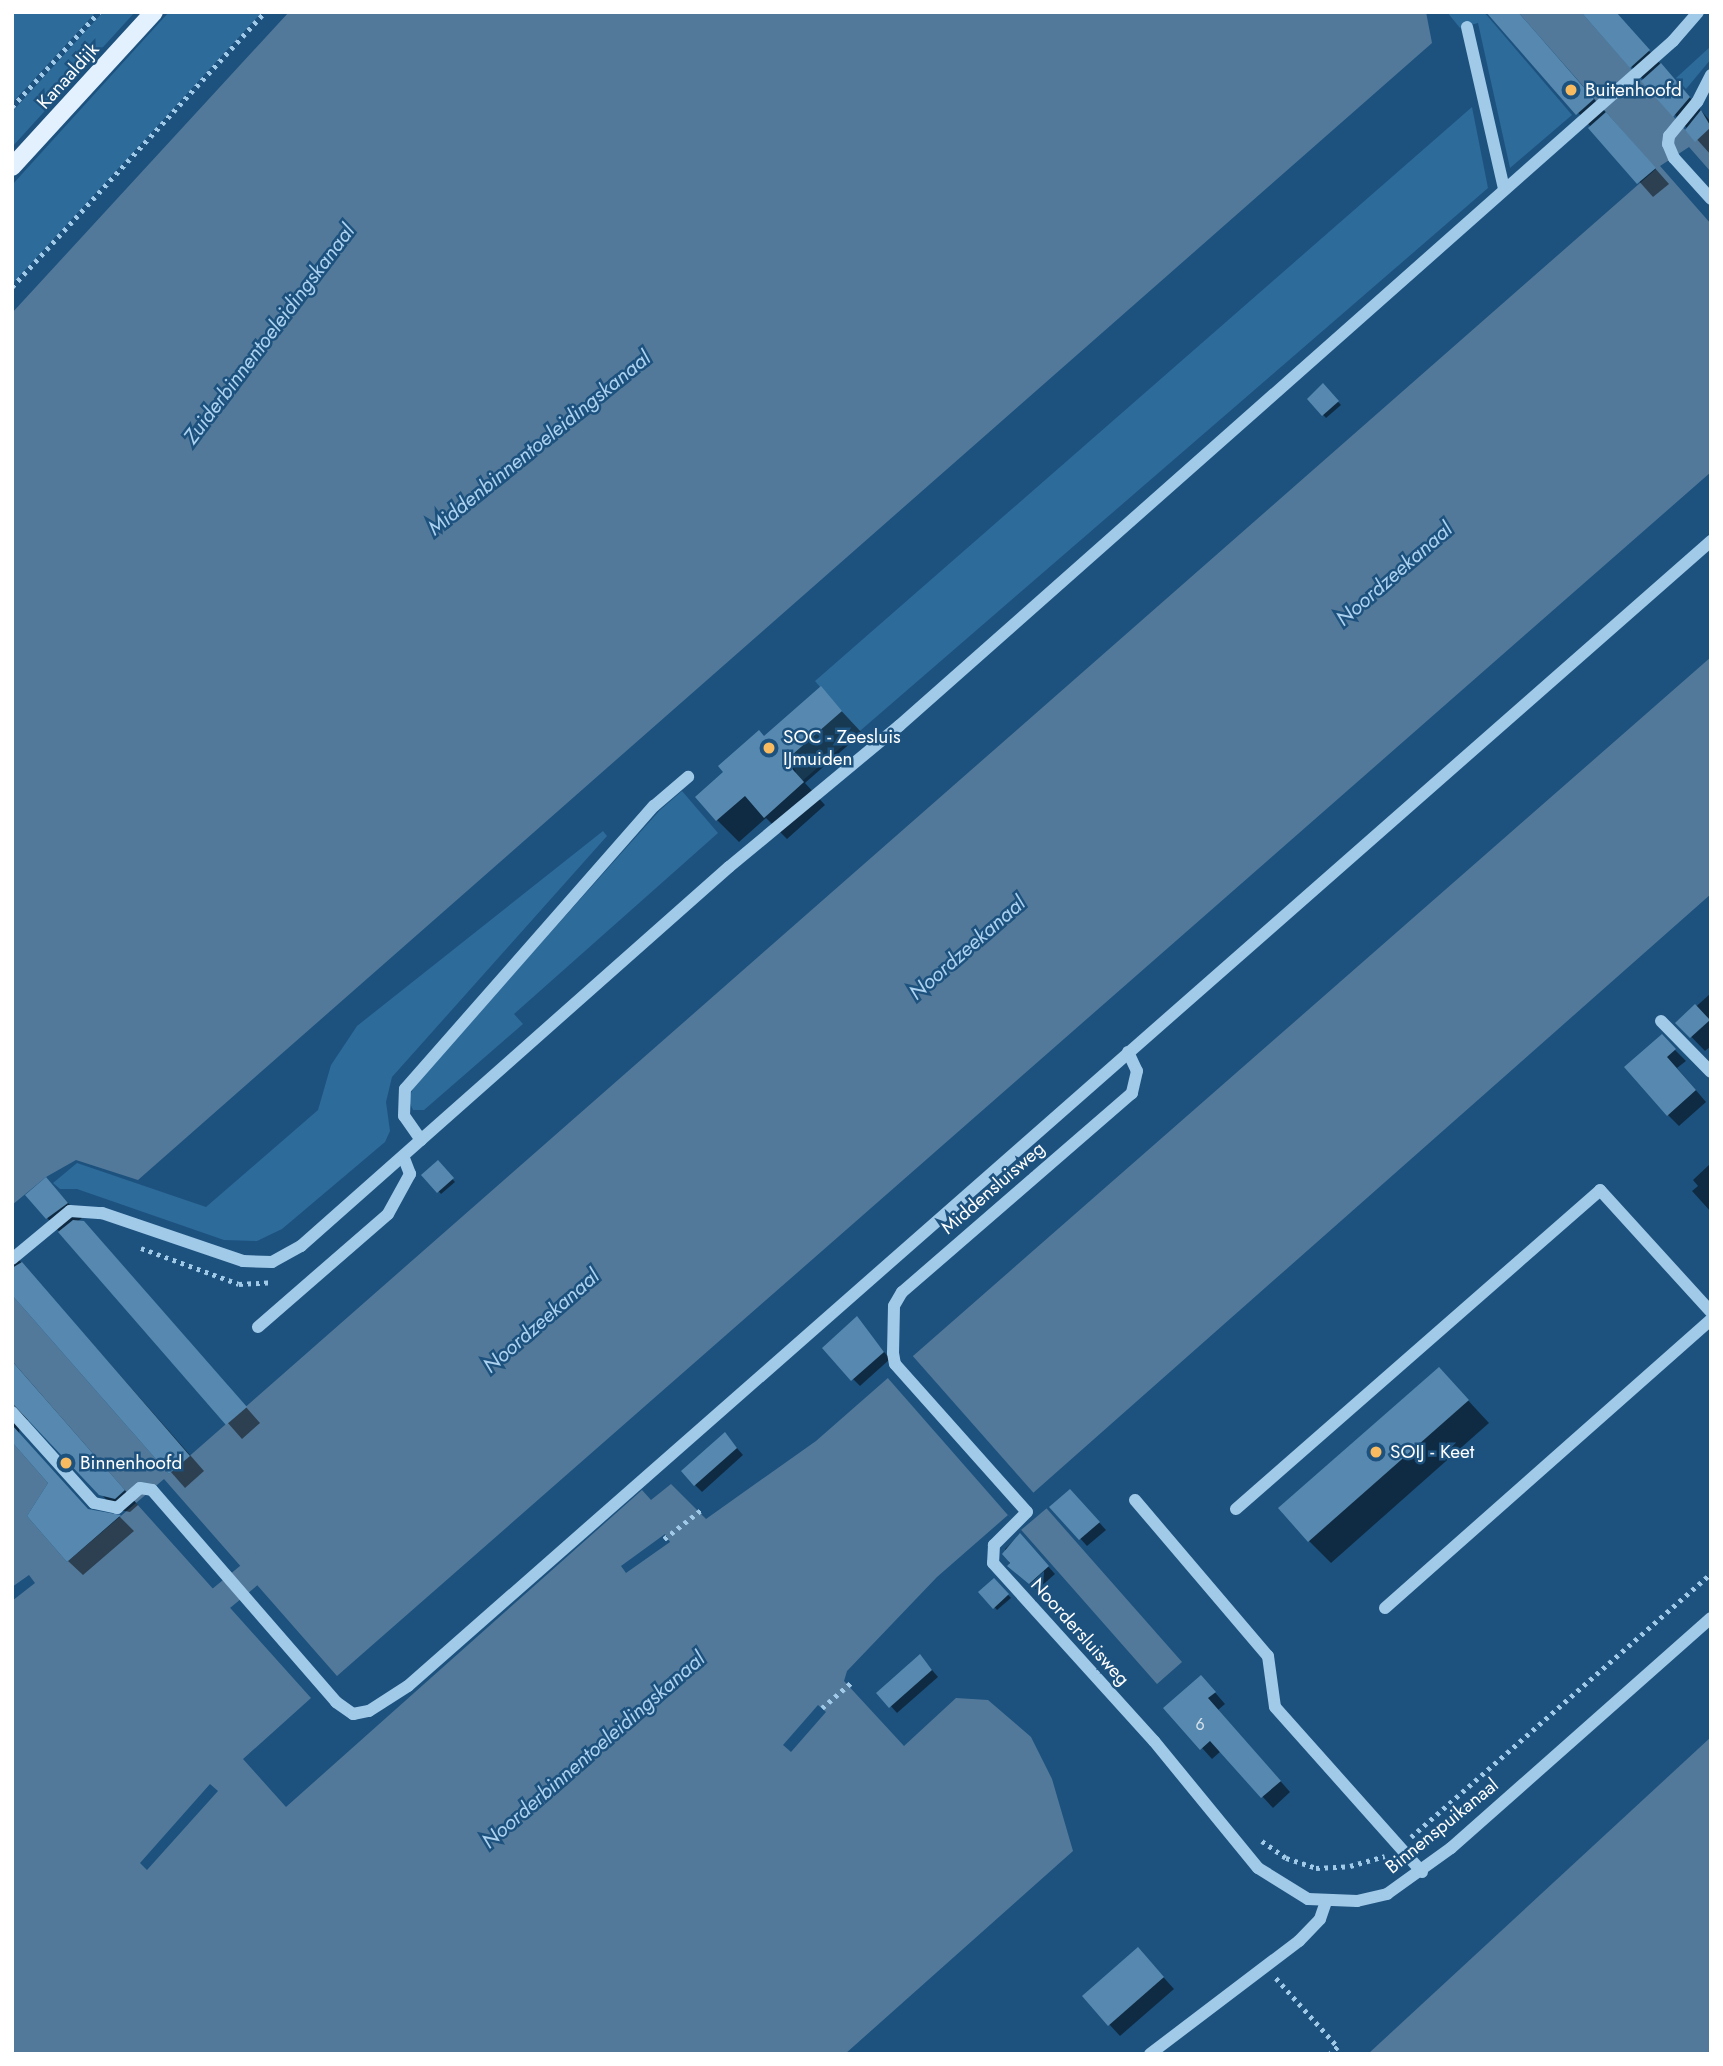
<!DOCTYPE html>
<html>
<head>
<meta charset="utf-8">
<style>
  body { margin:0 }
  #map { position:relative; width:1723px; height:2066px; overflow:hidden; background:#1d527f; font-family:Jost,sans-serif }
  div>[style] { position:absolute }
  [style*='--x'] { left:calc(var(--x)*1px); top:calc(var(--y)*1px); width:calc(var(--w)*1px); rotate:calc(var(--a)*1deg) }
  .green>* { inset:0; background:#2d6b9b }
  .water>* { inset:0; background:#53799a }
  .pier>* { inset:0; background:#1d527f }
  .shadow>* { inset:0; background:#0007 }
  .canal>* { height:26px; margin:-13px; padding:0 13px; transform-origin:13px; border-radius:13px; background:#53799a }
  .building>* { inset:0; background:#5789b0 }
  .path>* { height:4.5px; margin-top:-2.25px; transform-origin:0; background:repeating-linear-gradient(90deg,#a1c9e8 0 3.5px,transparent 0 8.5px) }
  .minor>* { height:12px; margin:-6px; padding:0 6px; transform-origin:6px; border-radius:6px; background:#a1c9e8 }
  .major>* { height:18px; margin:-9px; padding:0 9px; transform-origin:9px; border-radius:9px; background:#e3f0fe }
  .dots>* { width:19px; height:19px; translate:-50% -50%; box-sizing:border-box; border:4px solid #1d527f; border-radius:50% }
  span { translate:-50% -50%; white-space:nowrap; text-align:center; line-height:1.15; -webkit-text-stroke:5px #1d527f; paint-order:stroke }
  .number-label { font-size:16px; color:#d5e2eb }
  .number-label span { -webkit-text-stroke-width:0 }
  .street-label { font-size:19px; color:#fff }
  .poi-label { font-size:19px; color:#fff }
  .left { translate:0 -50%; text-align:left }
  .water-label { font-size:21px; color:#acd2f0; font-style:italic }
  .frame { position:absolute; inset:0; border:14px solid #fff; pointer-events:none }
</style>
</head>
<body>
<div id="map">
  <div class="green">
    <div style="clip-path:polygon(12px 12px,96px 12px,12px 103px)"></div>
    <div style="clip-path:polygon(103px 12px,135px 12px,12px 147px,12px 112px)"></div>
    <div style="clip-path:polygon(169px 12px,262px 12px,12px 284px,12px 185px)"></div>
    <div style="clip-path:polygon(1447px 12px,1484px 12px,1572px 115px,1510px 168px,1478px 23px,1460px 28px)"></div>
    <div style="clip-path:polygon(1711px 46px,1711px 59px,1686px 89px,1676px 78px)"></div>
    <div style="clip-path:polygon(1472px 107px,1488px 188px,794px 788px,787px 780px,796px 771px,785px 758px,840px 711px,815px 681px)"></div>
    <div style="clip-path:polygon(682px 791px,718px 833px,514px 1014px,523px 1024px,424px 1110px,413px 1110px,408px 1099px,416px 1083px,660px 810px)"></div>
    <div style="clip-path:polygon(603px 831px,607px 836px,392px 1077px,386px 1102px,390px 1131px,385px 1142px,282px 1229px,257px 1241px,224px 1240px,77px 1189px,60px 1189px,53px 1183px,77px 1163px,206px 1207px,318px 1110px,331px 1065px,357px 1026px)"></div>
  </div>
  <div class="water">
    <div style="clip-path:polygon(289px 12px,1426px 12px,1432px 43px,138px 1180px,76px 1160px,46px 1177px,12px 1205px,12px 313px)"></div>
    <div style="clip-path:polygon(evenodd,1518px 12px,1581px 12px,1695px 141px,1711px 127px,1711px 172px,1689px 147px,1660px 166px,1711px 224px,1711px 472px,337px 1676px,164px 1479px,136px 1503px,311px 1698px,243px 1759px,286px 1807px,642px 1490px,651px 1500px,671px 1484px,706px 1519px,816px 1441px,1711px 657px,1711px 894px,1033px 1493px,1182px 1662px,1157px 1684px,1008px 1515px,937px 1577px,847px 1671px,844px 1681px,904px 1746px,956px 1698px,988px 1700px,1031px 1737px,1052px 1779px,1073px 1851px,845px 2054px,12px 2054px,12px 1601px,35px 1583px,29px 1575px,12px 1587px,12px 1442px,48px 1483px,27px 1516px,67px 1562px,136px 1503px,12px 1361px,12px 1295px,169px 1474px,1656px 169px,1518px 12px,665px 1534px,670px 1542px,626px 1573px,621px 1566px,665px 1534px,1518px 12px,818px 1705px,826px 1712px,791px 1752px,783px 1745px,818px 1705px,1518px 12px,210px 1784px,218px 1791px,147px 1870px,140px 1863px,210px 1784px)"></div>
    <div style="clip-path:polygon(1711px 1737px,1711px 2054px,1368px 2054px)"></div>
  </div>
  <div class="pier">
    <div style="clip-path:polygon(911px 1354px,1047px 1508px,1021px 1530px,886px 1376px)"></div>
  </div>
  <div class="shadow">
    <div style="clip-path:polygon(1489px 12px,1517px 12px,1669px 184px,1653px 197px)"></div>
    <div style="clip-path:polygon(1615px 12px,1711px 122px,1711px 155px,1631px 66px)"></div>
    <div style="clip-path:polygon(1323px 386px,1341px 405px,1326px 418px,1309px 399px)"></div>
    <div style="clip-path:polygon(821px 689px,862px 733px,805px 783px,825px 805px,787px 839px,766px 818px,739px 842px,717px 820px,726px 772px)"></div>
    <div style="clip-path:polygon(1711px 993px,1711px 1046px,1705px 1051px,1678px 1023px)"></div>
    <div style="clip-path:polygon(1662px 1037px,1686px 1061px,1677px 1068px,1706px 1102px,1679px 1126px,1668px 1115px)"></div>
    <div style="clip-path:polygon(438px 1163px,455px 1182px,441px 1194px,424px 1175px)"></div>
    <div style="clip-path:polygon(1711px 1163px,1711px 1212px,1692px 1191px,1698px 1186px,1693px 1180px)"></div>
    <div style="clip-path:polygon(46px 1179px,82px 1218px,77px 1222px,98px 1238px,260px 1423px,242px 1439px,27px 1195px)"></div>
    <div style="clip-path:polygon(12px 1252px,204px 1471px,185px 1488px,12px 1292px)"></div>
    <div style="clip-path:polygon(857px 1319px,890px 1359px,860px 1386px,853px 1379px)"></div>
    <div style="clip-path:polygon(12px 1361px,138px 1505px,130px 1512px,115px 1509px,33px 1420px,20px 1420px,19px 1434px,88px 1511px,120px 1517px,134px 1531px,83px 1575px,68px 1561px,50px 1483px,12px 1439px)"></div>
    <div style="clip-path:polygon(1439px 1369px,1489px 1423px,1331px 1563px,1309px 1541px)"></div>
    <div style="clip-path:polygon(731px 1441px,743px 1455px,702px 1492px,695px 1485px)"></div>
    <div style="clip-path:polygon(1077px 1498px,1106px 1530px,1087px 1546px,1052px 1507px)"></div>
    <div style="clip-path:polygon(1020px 1535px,1055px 1574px,1037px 1590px,1010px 1566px,1005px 1549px)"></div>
    <div style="clip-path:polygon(994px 1580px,1011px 1598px,997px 1610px,981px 1592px)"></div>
    <div style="clip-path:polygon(927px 1664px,938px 1677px,897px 1713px,879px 1693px)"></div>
    <div style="clip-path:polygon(1212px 1689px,1225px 1704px,1218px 1710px,1290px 1792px,1273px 1808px,1221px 1751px,1212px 1759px,1166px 1708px)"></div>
    <div style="clip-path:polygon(1148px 1960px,1174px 1989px,1120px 2036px,1084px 1997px)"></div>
  </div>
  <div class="canal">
    <div style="--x:195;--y:1620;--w:105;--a:-39.6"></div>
  </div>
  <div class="building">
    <div style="clip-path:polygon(1486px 12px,1518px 12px,1594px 99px,1576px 115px)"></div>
    <div style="clip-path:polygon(1581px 12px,1616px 12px,1650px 50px,1630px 68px)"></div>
    <div style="clip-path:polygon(1661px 63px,1690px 97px,1673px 117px,1641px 81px)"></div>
    <div style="clip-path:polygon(1701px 110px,1711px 127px,1695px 142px,1685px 130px)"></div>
    <div style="clip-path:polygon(1606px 112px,1656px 168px,1637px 184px,1588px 128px)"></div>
    <div style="clip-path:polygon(1323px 383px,1339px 401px,1322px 416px,1307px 399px)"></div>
    <div style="clip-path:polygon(821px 686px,842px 711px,785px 761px,804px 782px,764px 818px,745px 796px,716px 821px,695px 797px,723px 772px,718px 766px,759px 730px,764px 736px)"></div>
    <div style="clip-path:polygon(1695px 1004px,1710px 1020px,1690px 1038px,1675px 1023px)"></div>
    <div style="clip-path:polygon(1662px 1034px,1676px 1049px,1667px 1057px,1696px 1090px,1667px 1116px,1624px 1067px)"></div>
    <div style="clip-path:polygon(438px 1160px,454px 1178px,437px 1193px,421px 1175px)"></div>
    <div style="clip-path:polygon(46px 1177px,68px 1203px,46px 1219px,25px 1195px)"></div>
    <div style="clip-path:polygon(73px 1220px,84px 1221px,247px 1407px,226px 1425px,58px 1232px)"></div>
    <div style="clip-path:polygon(22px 1262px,190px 1456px,169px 1474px,12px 1295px,12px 1268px)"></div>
    <div style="clip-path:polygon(857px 1316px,884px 1352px,851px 1381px,822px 1348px)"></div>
    <div style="clip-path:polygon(12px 1361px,125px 1490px,115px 1499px,99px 1495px,12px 1403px)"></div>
    <div style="clip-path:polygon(1439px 1367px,1469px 1400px,1308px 1542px,1278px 1508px)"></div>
    <div style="clip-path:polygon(12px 1425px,88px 1509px,121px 1515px,67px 1562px,27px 1516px,48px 1483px,12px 1442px)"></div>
    <div style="clip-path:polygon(725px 1432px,737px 1448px,694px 1486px,681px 1471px)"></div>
    <div style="clip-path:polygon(1070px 1489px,1100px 1522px,1079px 1540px,1049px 1507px)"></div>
    <div style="clip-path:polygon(1020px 1533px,1049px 1566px,1029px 1584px,1007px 1566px,1010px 1563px,1002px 1554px)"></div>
    <div style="clip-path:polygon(994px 1578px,1009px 1594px,993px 1609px,978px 1592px)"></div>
    <div style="clip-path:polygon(920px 1654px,932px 1670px,889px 1708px,876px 1693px)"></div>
    <div style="clip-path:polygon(1201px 1675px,1216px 1692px,1208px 1698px,1281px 1781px,1261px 1798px,1210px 1741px,1200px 1750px,1163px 1708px)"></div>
    <div style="clip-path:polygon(1138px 1947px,1164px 1977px,1108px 2026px,1082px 1996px)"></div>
  </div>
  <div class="path">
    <div style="--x:12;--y:107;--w:129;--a:-47.5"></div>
    <div style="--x:12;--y:287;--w:374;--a:-47.4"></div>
    <div style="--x:141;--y:1248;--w:104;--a:20.2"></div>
    <div style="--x:239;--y:1284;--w:33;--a:-3"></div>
    <div style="--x:664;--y:1539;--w:47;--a:-38.1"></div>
    <div style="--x:822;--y:1708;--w:38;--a:-41"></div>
    <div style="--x:1411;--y:1837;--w:400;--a:-41.3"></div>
    <div style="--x:1262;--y:1841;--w:29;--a:35"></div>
    <div style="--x:1286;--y:1858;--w:32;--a:18"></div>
    <div style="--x:1316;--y:1868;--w:34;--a:-3"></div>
    <div style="--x:1350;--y:1866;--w:36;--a:-16"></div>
    <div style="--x:1276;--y:1978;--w:93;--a:48.1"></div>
    <div style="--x:1338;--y:2047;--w:11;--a:139"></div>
  </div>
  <div class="minor">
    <div style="--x:1467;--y:27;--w:166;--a:77.1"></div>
    <div style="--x:1711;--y:75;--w:30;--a:117"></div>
    <div style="--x:1697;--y:102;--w:44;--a:129.5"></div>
    <div style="--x:1669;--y:136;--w:8;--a:97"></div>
    <div style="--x:1668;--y:144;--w:15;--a:67"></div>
    <div style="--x:1674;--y:158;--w:55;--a:47.9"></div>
    <div style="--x:1661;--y:1021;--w:71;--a:45.6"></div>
    <div style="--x:1128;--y:1052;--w:21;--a:65"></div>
    <div style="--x:1137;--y:1071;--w:23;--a:103"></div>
    <div style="--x:1132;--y:1093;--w:304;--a:139.1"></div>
    <div style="--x:902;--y:1292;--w:16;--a:120"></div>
    <div style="--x:894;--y:1306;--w:47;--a:91.2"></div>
    <div style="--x:893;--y:1353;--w:11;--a:80"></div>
    <div style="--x:895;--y:1364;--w:198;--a:48.3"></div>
    <div style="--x:1027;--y:1512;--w:47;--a:135"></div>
    <div style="--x:994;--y:1545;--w:18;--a:93"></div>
    <div style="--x:993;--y:1563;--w:240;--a:47.9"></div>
    <div style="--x:1154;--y:1741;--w:164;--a:50.7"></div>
    <div style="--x:1258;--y:1868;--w:59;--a:31.8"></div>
    <div style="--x:1308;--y:1899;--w:49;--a:2.3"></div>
    <div style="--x:1357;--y:1901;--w:31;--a:-13"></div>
    <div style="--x:1387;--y:1894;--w:79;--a:-35.7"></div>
    <div style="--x:1451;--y:1848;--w:347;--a:-41.5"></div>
    <div style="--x:421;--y:1140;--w:29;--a:-125"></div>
    <div style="--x:404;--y:1116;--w:27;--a:-88"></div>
    <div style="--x:405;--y:1089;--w:377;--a:-48.7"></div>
    <div style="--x:654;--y:806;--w:45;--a:-40.5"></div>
    <div style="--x:12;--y:1259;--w:75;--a:-39.6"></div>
    <div style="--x:70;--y:1211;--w:32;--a:4"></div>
    <div style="--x:102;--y:1213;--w:149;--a:18.8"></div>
    <div style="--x:243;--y:1261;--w:29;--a:2"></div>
    <div style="--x:272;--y:1262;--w:33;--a:-29"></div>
    <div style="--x:301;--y:1246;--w:572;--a:-41.53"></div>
    <div style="--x:729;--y:867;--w:221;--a:-39.7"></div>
    <div style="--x:899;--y:726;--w:1034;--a:-41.51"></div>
    <div style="--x:1673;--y:41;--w:38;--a:-49"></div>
    <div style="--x:258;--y:1327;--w:172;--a:-41"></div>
    <div style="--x:388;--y:1214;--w:46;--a:-61.2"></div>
    <div style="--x:410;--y:1174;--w:19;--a:-111"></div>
    <div style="--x:12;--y:1412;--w:122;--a:48"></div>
    <div style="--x:94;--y:1503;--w:24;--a:12"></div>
    <div style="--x:117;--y:1508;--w:30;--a:-41"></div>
    <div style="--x:140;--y:1488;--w:12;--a:9"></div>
    <div style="--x:152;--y:1490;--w:281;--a:49"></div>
    <div style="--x:336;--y:1702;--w:21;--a:35"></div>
    <div style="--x:353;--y:1714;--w:16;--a:-11"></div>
    <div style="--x:369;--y:1711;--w:46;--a:-32.7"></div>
    <div style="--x:408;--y:1686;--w:1735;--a:-41.31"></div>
    <div style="--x:1135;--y:1500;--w:205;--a:49.6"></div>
    <div style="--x:1268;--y:1656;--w:51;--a:82.2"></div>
    <div style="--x:1275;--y:1707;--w:221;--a:48.3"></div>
    <div style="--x:1236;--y:1509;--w:484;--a:-41.2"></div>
    <div style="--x:1600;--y:1190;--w:165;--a:47.7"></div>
    <div style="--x:1385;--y:1608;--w:435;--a:-41.5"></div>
    <div style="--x:1150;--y:2054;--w:187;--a:-37.2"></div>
    <div style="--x:1299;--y:1941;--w:30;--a:-46"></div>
    <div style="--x:1320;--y:1919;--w:18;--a:-71"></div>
  </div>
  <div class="major">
    <div style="--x:12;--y:167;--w:210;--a:-47.5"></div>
  </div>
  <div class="dots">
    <div style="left:1571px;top:90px;background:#f8bb5f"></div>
    <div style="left:769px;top:748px;background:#f8bb5f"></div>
    <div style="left:1376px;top:1452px;background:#f8bb5f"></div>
    <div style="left:66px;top:1463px;background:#f8bb5f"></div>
  </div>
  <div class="number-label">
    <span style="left:1200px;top:1725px">6</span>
  </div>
  <div class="street-label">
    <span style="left:68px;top:76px;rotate:-48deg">Kanaaldijk</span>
    <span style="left:993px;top:1188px;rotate:-41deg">Middensluisweg</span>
    <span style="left:1080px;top:1632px;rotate:48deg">Noordersluisweg</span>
    <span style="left:1442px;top:1826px;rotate:-39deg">Binnenspuikanaal</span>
  </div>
  <div class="poi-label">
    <span class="left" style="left:1585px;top:90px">Buitenhoofd</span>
    <span class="left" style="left:783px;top:748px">SOC - Zeesluis<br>IJmuiden</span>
    <span class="left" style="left:1390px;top:1452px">SOIJ - Keet</span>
    <span class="left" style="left:80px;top:1463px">Binnenhoofd</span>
  </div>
  <div class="water-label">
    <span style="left:269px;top:334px;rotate:-53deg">Zuiderbinnentoeleidingskanaal</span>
    <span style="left:539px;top:443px;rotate:-39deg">Middenbinnentoeleidingskanaal</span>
    <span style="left:1394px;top:574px;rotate:-41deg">Noordzeekanaal</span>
    <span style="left:967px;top:948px;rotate:-41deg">Noordzeekanaal</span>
    <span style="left:541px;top:1321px;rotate:-41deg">Noordzeekanaal</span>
    <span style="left:593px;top:1750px;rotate:-41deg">Noorderbinnentoeleidingskanaal</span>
  </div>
  <div class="frame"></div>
</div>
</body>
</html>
